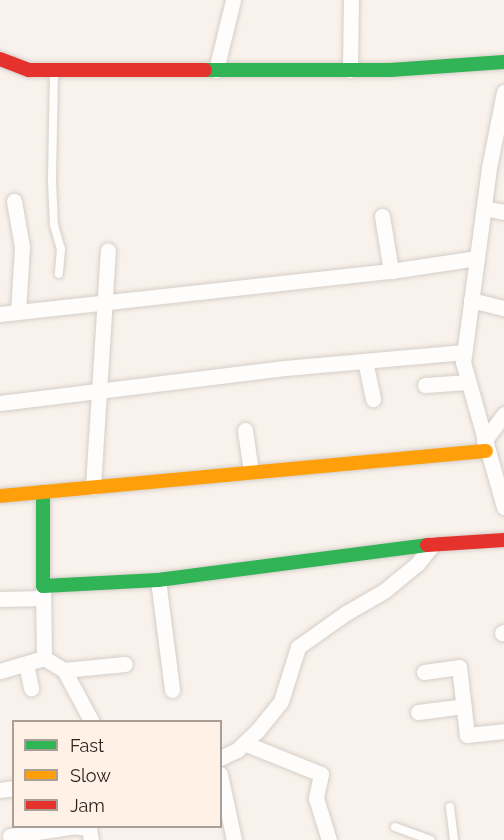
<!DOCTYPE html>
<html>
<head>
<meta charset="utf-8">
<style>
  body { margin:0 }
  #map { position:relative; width:504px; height:840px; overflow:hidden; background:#f9f2ec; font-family:Raleway,sans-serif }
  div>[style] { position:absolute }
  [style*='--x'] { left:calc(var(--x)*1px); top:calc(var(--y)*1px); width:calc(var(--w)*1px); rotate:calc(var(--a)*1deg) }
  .roads { filter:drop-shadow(0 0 2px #d5cec8) drop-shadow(0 0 2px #d5cec8) }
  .lane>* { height:8px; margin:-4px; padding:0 4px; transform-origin:4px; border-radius:4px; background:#fefdfc }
  .street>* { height:15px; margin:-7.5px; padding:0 7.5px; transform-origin:7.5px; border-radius:7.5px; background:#fefdfc }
  .fast>* { height:14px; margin:-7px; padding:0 7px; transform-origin:7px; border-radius:7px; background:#30b455 }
  .slow>* { height:14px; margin:-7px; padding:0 7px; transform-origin:7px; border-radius:7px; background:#ff9f0a }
  .jam>* { height:14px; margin:-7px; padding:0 7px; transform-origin:7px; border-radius:7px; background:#e5322d }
  span { translate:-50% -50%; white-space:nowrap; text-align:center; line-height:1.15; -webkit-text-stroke:6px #fff1e6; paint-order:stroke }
  .legend { position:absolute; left:12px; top:720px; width:210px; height:108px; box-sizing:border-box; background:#fff1e6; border:2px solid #aa9f96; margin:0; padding:8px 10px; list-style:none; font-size:18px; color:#2b231d }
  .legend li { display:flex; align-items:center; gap:12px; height:30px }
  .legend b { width:30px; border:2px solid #aa9f96 }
</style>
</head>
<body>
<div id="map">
  <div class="roads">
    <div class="lane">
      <div style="--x:54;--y:73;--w:108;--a:91.1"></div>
      <div style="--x:52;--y:181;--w:44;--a:87.4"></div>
      <div style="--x:54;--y:225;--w:25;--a:74"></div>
      <div style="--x:61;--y:249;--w:25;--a:95"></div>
      <div style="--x:450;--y:807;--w:33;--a:83"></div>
      <div style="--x:395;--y:827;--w:38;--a:20"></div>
    </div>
    <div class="street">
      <div style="--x:216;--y:70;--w:72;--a:-76.3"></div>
      <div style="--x:350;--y:70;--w:70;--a:-89.2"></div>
      <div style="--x:504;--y:92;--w:77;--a:101.2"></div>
      <div style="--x:489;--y:168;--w:196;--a:97.6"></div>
      <div style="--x:463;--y:362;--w:151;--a:74.2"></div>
      <div style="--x:14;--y:201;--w:47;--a:80.1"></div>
      <div style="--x:22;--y:247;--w:65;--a:93.5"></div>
      <div style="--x:484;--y:208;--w:20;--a:11"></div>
      <div style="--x:382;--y:216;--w:56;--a:80.7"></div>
      <div style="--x:471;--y:300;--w:34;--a:14"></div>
      <div style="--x:0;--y:314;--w:393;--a:-6.3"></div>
      <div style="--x:391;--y:271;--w:87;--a:-8.6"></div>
      <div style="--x:365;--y:361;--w:39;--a:78"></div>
      <div style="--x:425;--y:385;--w:43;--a:-4"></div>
      <div style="--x:0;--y:403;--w:287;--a:-7"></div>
      <div style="--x:285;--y:368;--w:180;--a:-5.1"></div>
      <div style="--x:245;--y:430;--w:42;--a:81.9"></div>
      <div style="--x:484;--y:441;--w:34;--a:-53"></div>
      <div style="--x:93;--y:487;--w:237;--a:-86.4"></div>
      <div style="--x:158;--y:580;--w:111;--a:82.7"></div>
      <div style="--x:43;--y:586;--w:72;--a:89.2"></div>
      <div style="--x:1;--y:599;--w:42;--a:-1.4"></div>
      <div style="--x:502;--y:633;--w:2;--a:-27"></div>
      <div style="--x:26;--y:664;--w:25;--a:78"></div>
      <div style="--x:64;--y:670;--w:61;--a:-5.6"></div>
      <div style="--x:0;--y:671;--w:46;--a:-16.5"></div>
      <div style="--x:44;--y:658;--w:23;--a:31"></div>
      <div style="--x:64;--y:670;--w:59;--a:61.7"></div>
      <div style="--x:424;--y:672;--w:35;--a:-8"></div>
      <div style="--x:459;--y:667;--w:68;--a:83.3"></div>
      <div style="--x:467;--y:735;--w:37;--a:-6"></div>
      <div style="--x:418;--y:712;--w:46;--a:-7.4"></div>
      <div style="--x:244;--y:743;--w:83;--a:21.9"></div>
      <div style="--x:321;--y:774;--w:25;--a:102"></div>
      <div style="--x:316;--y:798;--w:44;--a:72.8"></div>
      <div style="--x:220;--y:758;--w:19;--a:-25"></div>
      <div style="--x:237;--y:750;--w:28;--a:-44"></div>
      <div style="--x:257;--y:731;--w:38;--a:-51"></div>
      <div style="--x:281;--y:701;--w:57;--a:-72.5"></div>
      <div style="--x:298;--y:647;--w:59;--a:-35.3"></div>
      <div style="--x:346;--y:613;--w:44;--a:-30.1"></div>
      <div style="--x:384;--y:591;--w:43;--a:-39.3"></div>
      <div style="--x:417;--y:564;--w:26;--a:-51"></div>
      <div style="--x:220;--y:774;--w:67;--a:78"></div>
      <div style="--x:0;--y:790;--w:14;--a:-8"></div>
      <div style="--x:70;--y:826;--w:19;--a:6"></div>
      <div style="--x:89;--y:828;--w:12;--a:81"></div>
      <div style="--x:10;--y:836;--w:62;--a:-8.4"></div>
    </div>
    <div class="fast">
      <div style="--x:205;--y:70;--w:185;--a:0"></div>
      <div style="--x:390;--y:70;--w:114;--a:-4"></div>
      <div style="--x:43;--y:492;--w:94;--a:90"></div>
      <div style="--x:43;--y:586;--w:115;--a:-3"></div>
      <div style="--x:158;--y:580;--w:271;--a:-7.4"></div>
    </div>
    <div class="slow">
      <div style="--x:0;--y:496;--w:488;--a:-5.3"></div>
    </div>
    <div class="jam">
      <div style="--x:0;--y:59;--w:31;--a:21"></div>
      <div style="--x:29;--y:70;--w:176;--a:0"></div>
      <div style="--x:427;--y:545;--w:77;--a:-3.7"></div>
    </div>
  </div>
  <ul class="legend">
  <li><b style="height:8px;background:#30b455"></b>Fast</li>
  <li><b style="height:8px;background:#ff9f0a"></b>Slow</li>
  <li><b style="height:8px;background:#e5322d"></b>Jam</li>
  </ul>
</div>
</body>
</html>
